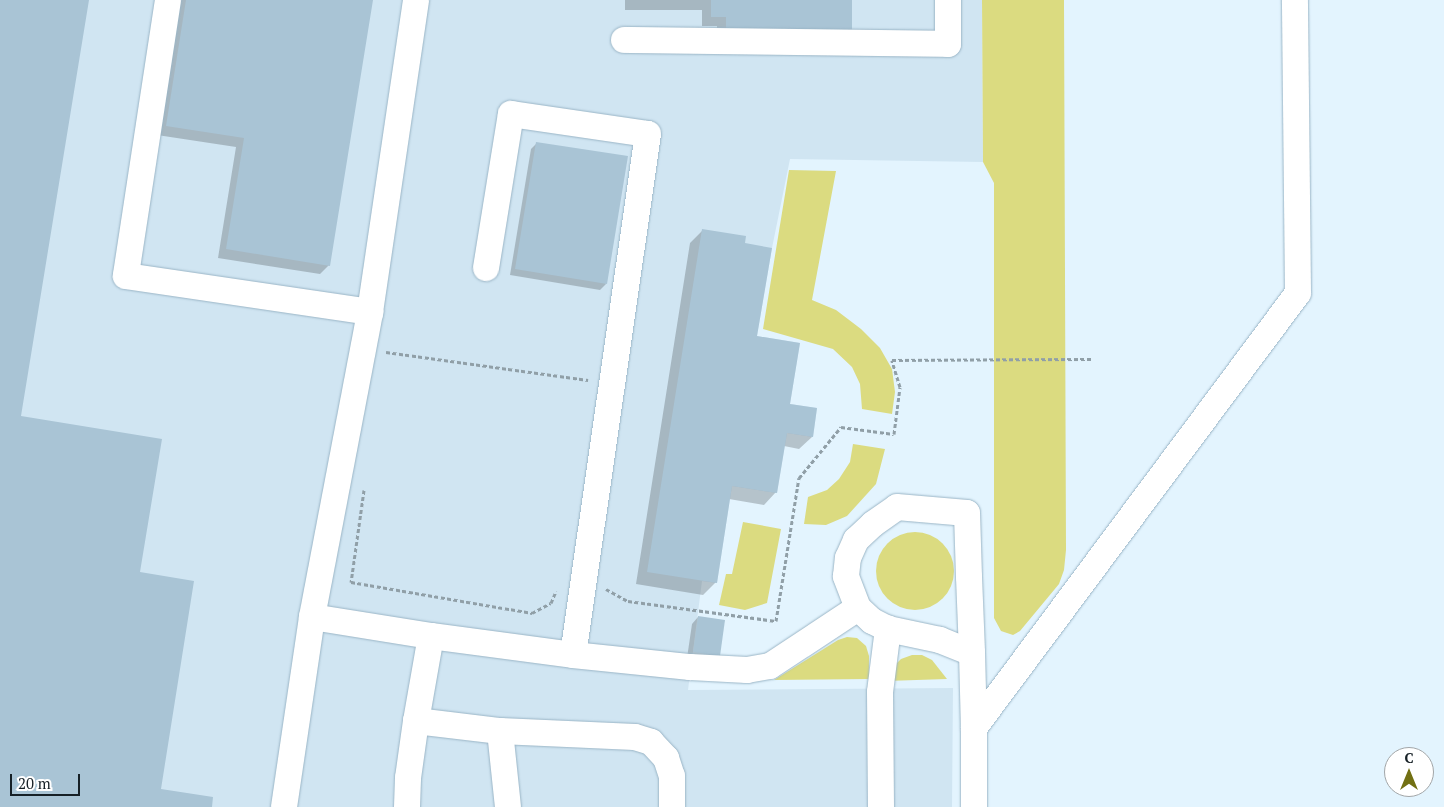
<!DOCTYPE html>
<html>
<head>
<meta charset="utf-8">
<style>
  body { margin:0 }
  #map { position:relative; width:1444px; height:807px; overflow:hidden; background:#e3f4fe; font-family:"PT Serif",serif }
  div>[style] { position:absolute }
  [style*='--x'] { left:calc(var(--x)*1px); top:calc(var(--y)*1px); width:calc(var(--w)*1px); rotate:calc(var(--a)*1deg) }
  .built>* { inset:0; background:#d0e5f2 }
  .green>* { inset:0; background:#dbdb80 }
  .round { border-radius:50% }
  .shadow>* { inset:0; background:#0003 }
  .building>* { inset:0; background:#a9c4d5 }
  .path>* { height:3px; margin-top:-1.5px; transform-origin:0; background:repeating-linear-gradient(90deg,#909fa7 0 4px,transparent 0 6.5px) }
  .roads { filter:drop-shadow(0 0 1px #9ab5c6) drop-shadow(0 0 1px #9ab5c6) }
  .minor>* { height:26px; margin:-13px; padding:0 13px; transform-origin:13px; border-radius:13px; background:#fff }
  span { translate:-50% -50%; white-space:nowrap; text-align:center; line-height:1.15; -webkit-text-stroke:4.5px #fff; paint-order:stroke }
  .north { position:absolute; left:1384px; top:747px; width:50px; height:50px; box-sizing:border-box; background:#fff; border:1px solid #a2a6a8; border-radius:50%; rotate:0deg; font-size:14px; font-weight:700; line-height:20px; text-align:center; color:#162026 }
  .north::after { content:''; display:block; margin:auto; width:18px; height:22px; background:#727013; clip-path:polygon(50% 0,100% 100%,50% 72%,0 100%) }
  .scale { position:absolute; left:10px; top:774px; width:70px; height:22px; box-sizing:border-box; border:2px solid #162026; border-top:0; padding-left:6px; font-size:15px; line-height:18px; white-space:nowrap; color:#162026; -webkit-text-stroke:4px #fff; paint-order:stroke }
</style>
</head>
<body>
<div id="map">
  <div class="built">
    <div style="clip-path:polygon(0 0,982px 0,983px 162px,790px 159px,772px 248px,757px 336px,800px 343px,790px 404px,817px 408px,813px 437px,787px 433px,777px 493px,732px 486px,717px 583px,702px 581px,688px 690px,953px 688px,952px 807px,0 807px)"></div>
  </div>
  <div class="green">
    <div style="clip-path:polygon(982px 0,1064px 0,1066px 550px,1064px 570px,1059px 584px,1020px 631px,1013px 635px,1001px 631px,994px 618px,994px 183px,983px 162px)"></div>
    <div style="clip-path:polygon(789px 170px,836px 171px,812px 300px,836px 310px,861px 329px,880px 348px,892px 369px,895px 392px,892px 414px,862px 409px,860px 384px,852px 367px,833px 349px,763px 329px)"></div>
    <div style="clip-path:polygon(853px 444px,885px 449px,876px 484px,847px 516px,826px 525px,804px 524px,808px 497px,827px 490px,839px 479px,850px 462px)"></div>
    <div style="clip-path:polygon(743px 522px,781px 529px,767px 603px,745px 610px,719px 605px,726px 574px,732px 574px)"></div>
    <div class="round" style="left:876px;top:532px;width:78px;height:78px"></div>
    <div style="clip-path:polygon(847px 637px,857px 638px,866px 646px,869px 656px,869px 679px,774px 680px,838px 640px)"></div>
    <div style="clip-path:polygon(912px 655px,922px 655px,932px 660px,947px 679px,886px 681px,891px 669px,901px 659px)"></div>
  </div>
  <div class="shadow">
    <div style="clip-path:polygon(179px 0,372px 0,329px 265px,320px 274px,218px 258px,236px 147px,157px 135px)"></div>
    <div style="clip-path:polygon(625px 0,851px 0,717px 43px,717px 26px,702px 26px,702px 10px,625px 10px)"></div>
    <div style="clip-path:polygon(537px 143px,606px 284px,600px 290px,510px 275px,531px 149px)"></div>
    <div style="clip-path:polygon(703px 230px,743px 244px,756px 337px,789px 405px,812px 437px,799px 449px,784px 446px,776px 492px,764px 505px,729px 499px,716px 582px,703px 595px,636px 584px,690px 243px)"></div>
    <div style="clip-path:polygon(698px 617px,719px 655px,687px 658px,692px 624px)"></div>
  </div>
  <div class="building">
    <div style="clip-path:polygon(0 0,89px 0,21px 416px,162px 439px,140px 572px,194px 581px,161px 789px,213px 797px,212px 807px,0 807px)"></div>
    <div style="clip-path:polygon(186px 0,373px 0,330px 266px,226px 249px,244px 138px,166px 126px)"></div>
    <div style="clip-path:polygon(711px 0,852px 0,852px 33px,726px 34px,726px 17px,711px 17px)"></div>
    <div style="clip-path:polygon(536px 142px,628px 156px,607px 284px,515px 269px)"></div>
    <div style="clip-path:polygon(702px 229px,746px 236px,745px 243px,772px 248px,757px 336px,800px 343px,790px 404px,817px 408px,813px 437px,787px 433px,777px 493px,732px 486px,717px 583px,647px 572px)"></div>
    <div style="clip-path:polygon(698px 616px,725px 620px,720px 656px,693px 652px)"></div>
  </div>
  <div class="path">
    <div style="--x:386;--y:352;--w:204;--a:7.9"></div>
    <div style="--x:364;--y:490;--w:93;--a:98"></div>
    <div style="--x:351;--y:582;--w:184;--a:9.7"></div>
    <div style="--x:532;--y:613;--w:21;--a:-28"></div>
    <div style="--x:551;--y:603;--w:13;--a:-67"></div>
    <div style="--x:606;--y:589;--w:25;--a:29"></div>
    <div style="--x:628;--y:601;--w:149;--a:7.7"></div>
    <div style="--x:776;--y:621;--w:145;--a:-80.9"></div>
    <div style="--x:799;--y:478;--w:66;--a:-50.5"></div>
    <div style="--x:841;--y:427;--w:53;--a:7.5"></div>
    <div style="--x:894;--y:434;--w:47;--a:-82.7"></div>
    <div style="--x:900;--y:387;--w:28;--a:-107"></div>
    <div style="--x:892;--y:360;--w:200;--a:-0.3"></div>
  </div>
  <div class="roads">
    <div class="minor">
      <div style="--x:168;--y:0;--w:279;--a:98.7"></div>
      <div style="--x:126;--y:276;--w:247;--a:8.4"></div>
      <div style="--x:624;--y:40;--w:324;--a:0.7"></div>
      <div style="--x:948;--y:44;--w:44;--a:-90"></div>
      <div style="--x:486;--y:268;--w:156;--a:-80.8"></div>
      <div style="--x:511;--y:114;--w:138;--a:8.3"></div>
      <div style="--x:648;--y:134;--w:526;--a:98.19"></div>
      <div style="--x:312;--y:617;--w:310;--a:-79.2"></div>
      <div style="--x:370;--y:312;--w:315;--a:-81.6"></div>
      <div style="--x:431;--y:636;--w:86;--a:100"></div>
      <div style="--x:416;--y:721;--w:85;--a:6.8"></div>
      <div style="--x:500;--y:731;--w:135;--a:2.5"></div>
      <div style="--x:635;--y:737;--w:17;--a:17"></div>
      <div style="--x:651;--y:742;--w:22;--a:47"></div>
      <div style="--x:666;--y:758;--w:19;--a:72"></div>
      <div style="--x:672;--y:776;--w:31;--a:90"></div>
      <div style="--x:972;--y:653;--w:35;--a:-158"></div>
      <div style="--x:940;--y:640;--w:53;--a:-168.1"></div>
      <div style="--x:888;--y:629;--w:18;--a:-153"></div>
      <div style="--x:872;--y:621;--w:19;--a:-137"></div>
      <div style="--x:858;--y:608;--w:34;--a:-111"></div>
      <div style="--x:846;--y:576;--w:18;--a:-84"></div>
      <div style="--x:848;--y:558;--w:20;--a:-66"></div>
      <div style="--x:856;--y:540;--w:23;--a:-43"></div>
      <div style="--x:873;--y:524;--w:29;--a:-35"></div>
      <div style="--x:897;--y:507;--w:70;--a:4.9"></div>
      <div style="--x:967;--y:513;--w:64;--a:88.2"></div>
      <div style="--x:969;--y:577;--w:76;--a:87.7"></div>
      <div style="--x:972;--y:653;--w:75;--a:88.5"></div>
      <div style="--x:974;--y:728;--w:79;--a:90"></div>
      <div style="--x:974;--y:728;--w:542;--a:-53.32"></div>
      <div style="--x:1298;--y:293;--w:293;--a:-90.6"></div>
      <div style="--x:500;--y:731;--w:76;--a:84"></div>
      <div style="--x:284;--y:807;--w:192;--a:-81.6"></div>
      <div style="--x:312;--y:617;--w:121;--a:9.1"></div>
      <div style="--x:431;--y:636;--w:143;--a:7.6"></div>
      <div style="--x:573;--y:655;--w:118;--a:5.9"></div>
      <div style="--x:690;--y:667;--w:57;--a:3"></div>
      <div style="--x:747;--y:670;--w:23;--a:-10"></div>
      <div style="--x:770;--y:666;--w:105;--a:-33.4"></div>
      <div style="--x:407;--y:807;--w:29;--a:-88"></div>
      <div style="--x:408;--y:778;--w:58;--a:-82"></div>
      <div style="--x:881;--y:807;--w:115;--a:-90.5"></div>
      <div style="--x:880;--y:692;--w:64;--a:-82.8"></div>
    </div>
  </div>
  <div class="north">С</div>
  <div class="scale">20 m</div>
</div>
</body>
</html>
